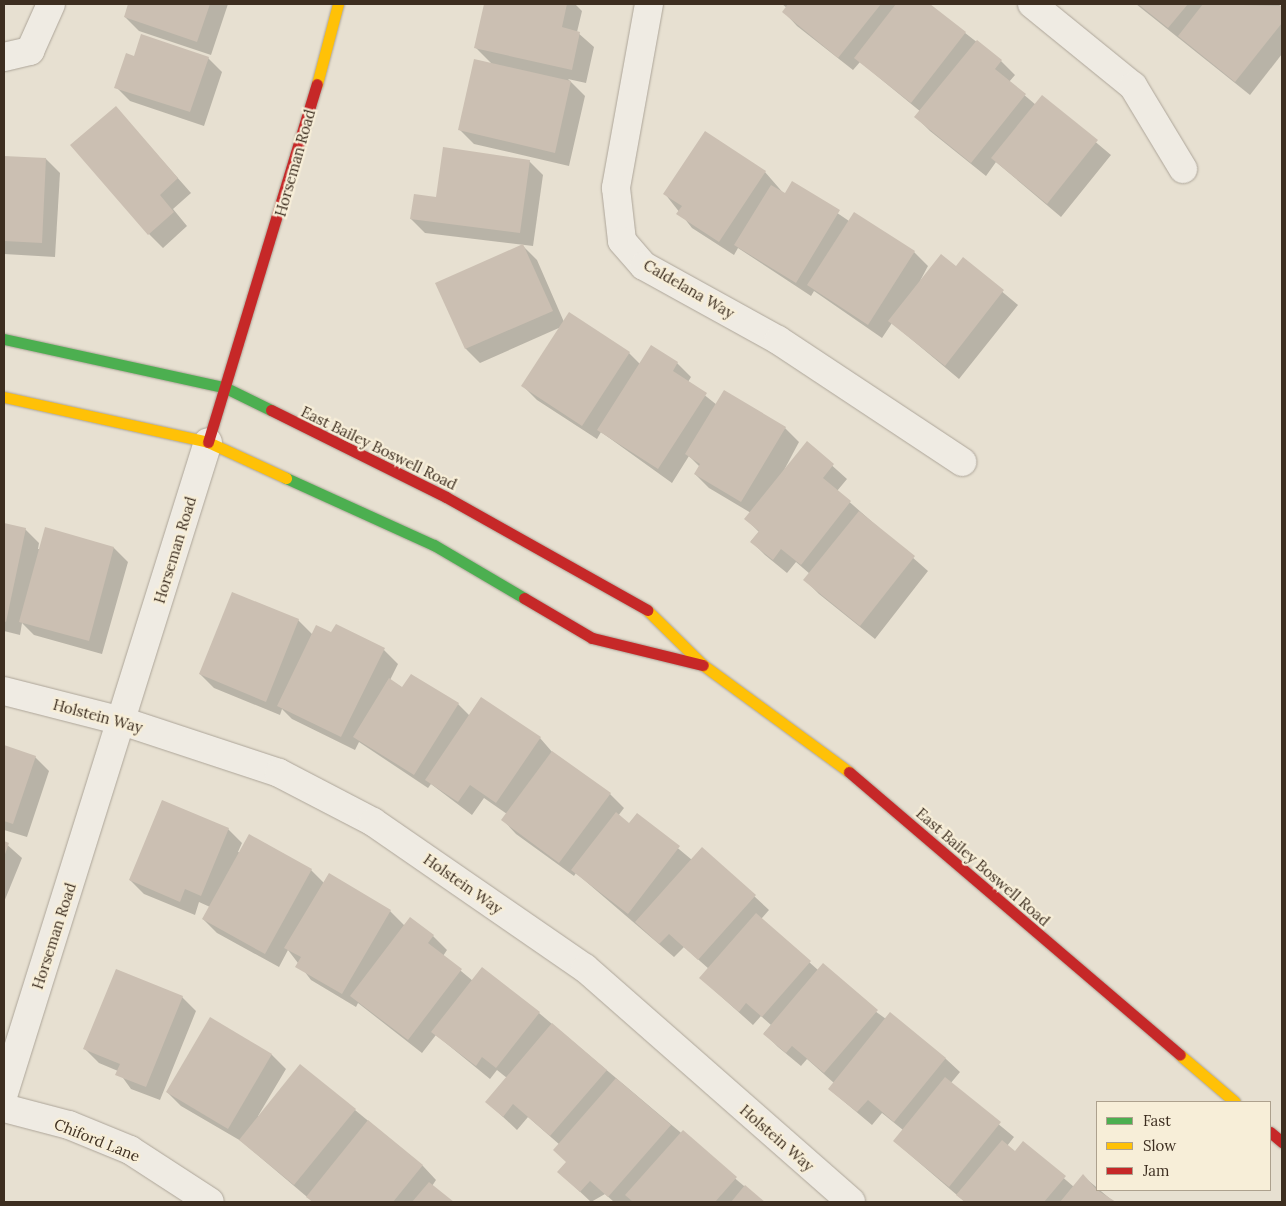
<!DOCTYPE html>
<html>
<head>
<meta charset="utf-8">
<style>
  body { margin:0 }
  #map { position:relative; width:1286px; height:1206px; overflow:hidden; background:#e7e0d1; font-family:Lora,serif }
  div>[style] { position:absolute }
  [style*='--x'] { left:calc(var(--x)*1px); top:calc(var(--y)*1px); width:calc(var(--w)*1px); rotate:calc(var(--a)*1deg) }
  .shadow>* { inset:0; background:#0003 }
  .building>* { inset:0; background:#cbbfb2 }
  .roads { filter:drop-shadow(0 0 1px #ada599) drop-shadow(0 0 1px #ada599) }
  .street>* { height:28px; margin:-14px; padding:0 14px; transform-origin:14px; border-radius:14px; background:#efebe3 }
  .fast>* { height:11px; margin:-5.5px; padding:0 5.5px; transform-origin:5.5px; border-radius:5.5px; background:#4caf50 }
  .slow>* { height:11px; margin:-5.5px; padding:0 5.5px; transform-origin:5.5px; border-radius:5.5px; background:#ffc107 }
  .jam>* { height:11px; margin:-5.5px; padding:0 5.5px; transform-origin:5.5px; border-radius:5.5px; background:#c62828 }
  span { translate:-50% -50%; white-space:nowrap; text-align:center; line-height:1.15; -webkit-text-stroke:4.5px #f7eed8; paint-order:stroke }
  .street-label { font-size:15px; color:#3d2e20 }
  .frame { position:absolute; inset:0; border:5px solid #3d2e20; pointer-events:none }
  .legend { position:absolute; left:1096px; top:1101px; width:175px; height:90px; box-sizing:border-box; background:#f7eed8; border:1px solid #ada18e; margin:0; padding:6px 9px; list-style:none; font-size:15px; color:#3d2e20 }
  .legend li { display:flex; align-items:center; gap:10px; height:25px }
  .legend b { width:25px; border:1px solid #ada18e }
</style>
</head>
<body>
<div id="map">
  <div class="shadow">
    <div style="clip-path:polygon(130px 4px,228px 4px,211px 55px,139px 31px,125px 17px)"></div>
    <div style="clip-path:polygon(486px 4px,575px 4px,582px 11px,577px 32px,594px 47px,586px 83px,568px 79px,585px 96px,569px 166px,474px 144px,460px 130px,493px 65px,476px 48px)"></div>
    <div style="clip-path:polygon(782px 4px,928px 4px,1001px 61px,1015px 75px,1009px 82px,1036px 105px,1042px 97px,1111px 155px,1061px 217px,996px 162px,986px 176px,930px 131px,916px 117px,921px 112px,860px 62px,853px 70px,797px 26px,784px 12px,787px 8px)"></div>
    <div style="clip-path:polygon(1136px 4px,1278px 4px,1282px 7px,1282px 54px,1250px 95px)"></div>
    <div style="clip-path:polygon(135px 57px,208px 58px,222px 72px,204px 126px,130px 101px,116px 87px)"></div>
    <div style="clip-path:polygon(116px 108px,191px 193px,173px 209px,187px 226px,163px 248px,149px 234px)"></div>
    <div style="clip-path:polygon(4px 157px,46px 159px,60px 173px,55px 257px,4px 254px)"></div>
    <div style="clip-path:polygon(529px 161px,543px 175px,533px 246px,425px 233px,411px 219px,438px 199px)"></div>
    <div style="clip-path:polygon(765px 172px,785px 195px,793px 183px,849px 221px,914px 252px,928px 266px,920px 281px,956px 268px,963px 259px,1018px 305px,959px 379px,892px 323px,882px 338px,814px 291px,811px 296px,738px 248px,734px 255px,692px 228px,665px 194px)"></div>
    <div style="clip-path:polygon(523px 246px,537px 260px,564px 322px,629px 353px,640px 364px,677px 363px,691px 377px,688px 382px,717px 405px,785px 428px,799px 442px,782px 474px,807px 443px,847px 479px,837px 491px,928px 571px,875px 639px,819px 594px,805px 580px,810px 574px,796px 562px,787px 573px,765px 555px,751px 541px,759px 532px,746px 519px,751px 513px,709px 488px,695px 474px,700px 467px,689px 456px,672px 483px,601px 432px,597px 439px,537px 400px,523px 386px,561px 327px,480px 363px,466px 349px,437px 283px)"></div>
    <div style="clip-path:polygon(4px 525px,25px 529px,39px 543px,38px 549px,114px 548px,128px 562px,102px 654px,34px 635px,22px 623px,20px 635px,4px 631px)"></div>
    <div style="clip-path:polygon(233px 594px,298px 620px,313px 635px,332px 634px,384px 650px,398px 664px,390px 680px,403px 688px,458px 704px,470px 716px,540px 738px,553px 753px,610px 794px,624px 808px,618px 816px,629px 824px,637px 814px,692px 860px,702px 848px,769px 910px,761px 919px,818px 970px,886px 1019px,890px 1014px,946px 1059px,960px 1072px,950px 1084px,1014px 1137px,1007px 1146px,1016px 1153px,1023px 1143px,1074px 1187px,1083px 1176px,1114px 1202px,965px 1202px,894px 1141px,903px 1130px,882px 1113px,872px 1125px,829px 1089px,834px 1083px,807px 1059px,801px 1066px,778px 1047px,764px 1033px,771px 1025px,761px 1016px,753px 1025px,715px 991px,701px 978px,709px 969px,684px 947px,674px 957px,576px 873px,574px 876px,516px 834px,503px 820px,507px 814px,484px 798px,472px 815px,431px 784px,428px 788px,359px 742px,355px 750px,292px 719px,282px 709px,280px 715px,214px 688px,200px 674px)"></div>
    <div style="clip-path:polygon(4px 746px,35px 757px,49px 771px,27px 837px,4px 830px)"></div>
    <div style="clip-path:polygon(228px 829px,242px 843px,238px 852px,311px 870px,324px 883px,390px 911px,405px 926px,410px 919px,433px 936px,447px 950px,443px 956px,473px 981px,539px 1013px,763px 1202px,614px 1202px,605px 1194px,591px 1202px,559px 1172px,567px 1163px,560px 1145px,528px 1117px,517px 1130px,487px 1102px,507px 1078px,497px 1070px,490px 1079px,436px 1035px,422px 1053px,358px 1003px,356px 1007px,311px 980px,288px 950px,279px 967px,217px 933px,203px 919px,210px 907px,199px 902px,195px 915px,144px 894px,130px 880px)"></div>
    <div style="clip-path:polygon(4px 842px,22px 858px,4px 902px)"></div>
    <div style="clip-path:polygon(182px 997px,196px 1011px,160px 1100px,131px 1089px,118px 1071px,99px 1063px,85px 1049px)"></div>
    <div style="clip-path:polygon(210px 1019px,272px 1055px,286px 1069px,258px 1116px,355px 1110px,423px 1166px,436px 1180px,432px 1186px,452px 1202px,313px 1202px,241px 1141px,181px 1106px,167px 1092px)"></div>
  </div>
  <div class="building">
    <div style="clip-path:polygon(128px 4px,210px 4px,197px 42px,124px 17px)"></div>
    <div style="clip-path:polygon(484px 4px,567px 4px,562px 27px,580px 32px,572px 70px,474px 48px)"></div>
    <div style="clip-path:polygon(788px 4px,881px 4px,838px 58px,782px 12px)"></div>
    <div style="clip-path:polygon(896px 4px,930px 4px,966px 32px,911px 103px,854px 58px)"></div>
    <div style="clip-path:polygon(1138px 4px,1188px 4px,1168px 28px)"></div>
    <div style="clip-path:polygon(1203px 4px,1282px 6px,1282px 23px,1235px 82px,1178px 36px)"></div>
    <div style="clip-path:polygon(141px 34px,209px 57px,190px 112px,114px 88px,126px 53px,134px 56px)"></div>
    <div style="clip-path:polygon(977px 40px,1002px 60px,995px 69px,1026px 94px,971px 163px,914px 117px)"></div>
    <div style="clip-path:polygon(474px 59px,571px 81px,555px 153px,458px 130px)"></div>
    <div style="clip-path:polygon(1042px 95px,1098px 140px,1047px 204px,991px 158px)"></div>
    <div style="clip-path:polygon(116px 106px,178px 178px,160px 195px,174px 212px,148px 235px,70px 145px)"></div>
    <div style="clip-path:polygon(705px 131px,766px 171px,719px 242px,676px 214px,682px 206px,663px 194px)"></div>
    <div style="clip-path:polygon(443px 147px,530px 160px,520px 233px,410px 219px,414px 194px,436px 197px)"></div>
    <div style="clip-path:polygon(4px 156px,46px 158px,42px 243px,4px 241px)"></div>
    <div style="clip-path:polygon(792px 181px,840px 210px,796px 283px,734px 245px,771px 185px,785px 193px)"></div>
    <div style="clip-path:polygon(854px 212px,915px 251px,868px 325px,807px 285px)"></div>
    <div style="clip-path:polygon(523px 244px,553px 311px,465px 349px,435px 283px)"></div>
    <div style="clip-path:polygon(941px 254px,956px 266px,963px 257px,1004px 290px,945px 366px,888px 321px)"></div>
    <div style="clip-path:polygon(569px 312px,630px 352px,582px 426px,521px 386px)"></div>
    <div style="clip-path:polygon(651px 345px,678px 362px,673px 371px,707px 393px,658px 469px,597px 430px)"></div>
    <div style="clip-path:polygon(724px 390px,786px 427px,741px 502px,694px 474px,700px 464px,685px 454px)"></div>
    <div style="clip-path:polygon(807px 441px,834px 464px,823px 478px,851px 501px,801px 565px,781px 549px,773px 560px,750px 542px,759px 531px,744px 519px)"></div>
    <div style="clip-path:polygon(859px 511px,915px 556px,860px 626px,803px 580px)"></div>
    <div style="clip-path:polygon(4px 523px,26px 528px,6px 622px,4px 621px)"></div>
    <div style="clip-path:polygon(45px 527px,114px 547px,89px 641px,19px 622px)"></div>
    <div style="clip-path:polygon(232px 592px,299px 619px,266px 702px,199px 674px)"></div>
    <div style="clip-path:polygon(336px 624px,385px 648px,341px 737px,277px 706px,316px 625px,331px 632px)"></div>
    <div style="clip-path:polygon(411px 674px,459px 703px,414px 775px,353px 737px,389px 678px,402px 687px)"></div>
    <div style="clip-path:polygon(481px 697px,541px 737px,496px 803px,470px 785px,458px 802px,425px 780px)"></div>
    <div style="clip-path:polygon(4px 745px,36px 756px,13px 824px,4px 821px)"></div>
    <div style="clip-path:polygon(552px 751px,611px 793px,559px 863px,501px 820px)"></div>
    <div style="clip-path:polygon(162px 800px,229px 828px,201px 896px,185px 889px,180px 902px,129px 880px)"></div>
    <div style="clip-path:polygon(616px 812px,629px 823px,637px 813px,680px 846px,628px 914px,571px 870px)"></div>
    <div style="clip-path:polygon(249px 834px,312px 869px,265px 954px,202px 919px)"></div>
    <div style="clip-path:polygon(4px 841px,9px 843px,4px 857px)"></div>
    <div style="clip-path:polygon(702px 847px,756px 895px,698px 960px,669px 934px,659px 944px,635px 922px)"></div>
    <div style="clip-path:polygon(329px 873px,391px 910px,342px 994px,295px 967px,301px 957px,284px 948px)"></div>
    <div style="clip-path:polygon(756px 913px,811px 961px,762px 1017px,746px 1003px,739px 1012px,699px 978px)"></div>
    <div style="clip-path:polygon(410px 917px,434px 935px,428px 943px,462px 969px,408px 1040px,350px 996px)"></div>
    <div style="clip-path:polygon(823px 963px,878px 1010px,824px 1073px,792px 1046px,786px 1053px,763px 1034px)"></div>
    <div style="clip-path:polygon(482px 967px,540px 1012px,496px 1068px,482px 1057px,476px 1066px,431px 1032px)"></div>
    <div style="clip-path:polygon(116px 969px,183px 996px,146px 1087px,115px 1075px,120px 1064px,83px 1049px)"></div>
    <div style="clip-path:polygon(890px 1012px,946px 1058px,894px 1122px,868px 1100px,857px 1112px,828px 1089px)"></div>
    <div style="clip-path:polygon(210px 1017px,272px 1054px,228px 1129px,166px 1092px)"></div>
    <div style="clip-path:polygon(552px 1023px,607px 1070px,550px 1136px,513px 1104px,503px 1117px,485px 1102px)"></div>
    <div style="clip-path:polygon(300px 1064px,356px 1109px,294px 1185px,239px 1140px)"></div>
    <div style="clip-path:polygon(945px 1077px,1001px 1122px,949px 1187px,893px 1141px)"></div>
    <div style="clip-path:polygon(616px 1078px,671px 1125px,608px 1197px,590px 1181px,580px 1192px,557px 1172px,566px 1162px,553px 1150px)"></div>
    <div style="clip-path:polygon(368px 1120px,423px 1165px,393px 1202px,313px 1202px,306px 1197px)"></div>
    <div style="clip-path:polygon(683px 1130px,737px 1177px,715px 1202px,633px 1202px,625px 1195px)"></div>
    <div style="clip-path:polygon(1002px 1140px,1015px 1151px,1023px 1141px,1066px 1176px,1044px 1202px,965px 1202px,956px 1195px)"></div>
    <div style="clip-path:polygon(1083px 1174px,1097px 1190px,1116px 1202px,1060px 1202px)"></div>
    <div style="clip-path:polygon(429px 1182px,454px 1202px,412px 1202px)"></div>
    <div style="clip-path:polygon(745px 1185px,765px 1202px,731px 1202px)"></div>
  </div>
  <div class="roads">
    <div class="street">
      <div style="--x:649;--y:4;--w:187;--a:100.2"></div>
      <div style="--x:616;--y:188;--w:53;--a:83.5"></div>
      <div style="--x:622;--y:241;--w:33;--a:49"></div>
      <div style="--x:644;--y:266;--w:153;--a:28.9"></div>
      <div style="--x:778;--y:340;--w:221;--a:33.5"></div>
      <div style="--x:1032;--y:4;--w:130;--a:39.1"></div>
      <div style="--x:1133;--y:86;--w:97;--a:58.9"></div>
      <div style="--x:4;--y:57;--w:27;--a:-13"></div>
      <div style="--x:30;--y:51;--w:51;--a:-65.9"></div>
      <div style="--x:4;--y:691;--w:122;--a:14.3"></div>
      <div style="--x:122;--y:721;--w:165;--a:18.3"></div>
      <div style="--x:279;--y:773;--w:106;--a:27.5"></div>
      <div style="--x:373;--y:822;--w:257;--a:34.6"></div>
      <div style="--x:585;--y:968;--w:354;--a:41.3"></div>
      <div style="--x:4;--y:1093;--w:682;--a:-72.6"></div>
      <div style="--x:4;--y:1108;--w:67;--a:14.7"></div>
      <div style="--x:69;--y:1125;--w:66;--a:22.3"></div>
      <div style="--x:130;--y:1150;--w:95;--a:33"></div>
    </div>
    <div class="fast">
      <div style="--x:4;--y:339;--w:227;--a:12.4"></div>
      <div style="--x:226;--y:388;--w:50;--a:26.1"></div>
      <div style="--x:286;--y:478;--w:162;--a:24.4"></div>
      <div style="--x:434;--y:545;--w:104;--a:30.5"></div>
    </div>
    <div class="slow">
      <div style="--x:317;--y:84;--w:83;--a:-75.3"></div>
      <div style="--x:4;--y:397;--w:209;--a:12.4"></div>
      <div style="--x:208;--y:442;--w:86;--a:24.8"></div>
      <div style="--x:647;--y:610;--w:78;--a:44.5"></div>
      <div style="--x:703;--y:665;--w:181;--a:36.2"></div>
      <div style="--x:1180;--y:1055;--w:72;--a:40.5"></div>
    </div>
    <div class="jam">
      <div style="--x:271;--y:410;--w:195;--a:26.4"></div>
      <div style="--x:446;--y:497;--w:231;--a:29.3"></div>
      <div style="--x:208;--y:442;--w:374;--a:-73.1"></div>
      <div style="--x:524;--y:598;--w:79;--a:30.5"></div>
      <div style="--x:592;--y:638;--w:114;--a:13.7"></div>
      <div style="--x:849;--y:772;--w:435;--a:40.5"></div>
      <div style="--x:1270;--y:1132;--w:16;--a:40"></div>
    </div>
  </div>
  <div class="street-label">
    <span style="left:295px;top:163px;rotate:-74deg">Horseman Road</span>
    <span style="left:689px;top:289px;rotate:30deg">Caldelana Way</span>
    <span style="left:379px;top:448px;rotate:26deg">East Bailey Boswell Road</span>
    <span style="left:175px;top:550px;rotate:-73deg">Horseman Road</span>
    <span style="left:98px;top:716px;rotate:15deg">Holstein Way</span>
    <span style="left:983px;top:867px;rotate:41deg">East Bailey Boswell Road</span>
    <span style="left:463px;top:884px;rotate:35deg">Holstein Way</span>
    <span style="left:54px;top:936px;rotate:-72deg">Horseman Road</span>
    <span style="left:777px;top:1138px;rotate:41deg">Holstein Way</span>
    <span style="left:97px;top:1140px;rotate:22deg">Chiford Lane</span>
  </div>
  <div class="frame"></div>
  <ul class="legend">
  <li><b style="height:6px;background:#4caf50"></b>Fast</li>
  <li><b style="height:6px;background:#ffc107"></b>Slow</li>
  <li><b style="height:6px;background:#c62828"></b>Jam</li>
  </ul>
</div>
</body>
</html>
